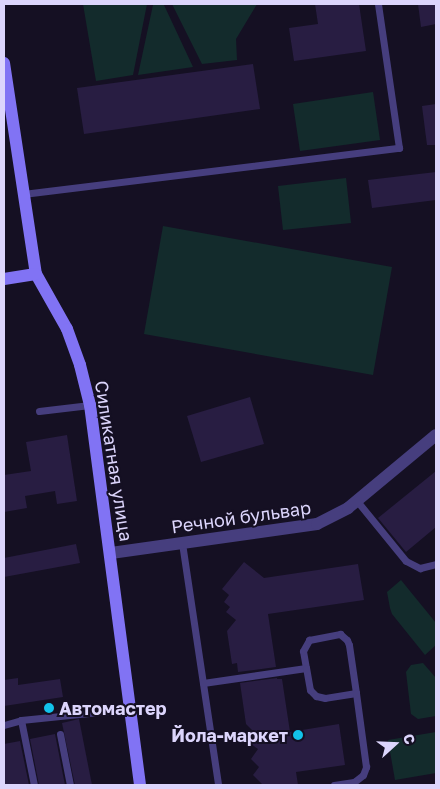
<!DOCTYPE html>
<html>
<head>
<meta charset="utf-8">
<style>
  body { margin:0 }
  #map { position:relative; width:440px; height:789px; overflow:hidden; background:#151023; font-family:"Golos Text",sans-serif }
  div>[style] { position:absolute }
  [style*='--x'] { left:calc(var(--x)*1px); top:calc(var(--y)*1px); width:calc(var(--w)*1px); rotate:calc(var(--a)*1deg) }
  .green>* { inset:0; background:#132b2c }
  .building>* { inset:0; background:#281d42 }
  .lane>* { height:7px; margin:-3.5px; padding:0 3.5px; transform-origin:3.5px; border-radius:3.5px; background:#463e7e }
  .street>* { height:12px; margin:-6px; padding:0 6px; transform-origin:6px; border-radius:6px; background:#463e7e }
  .secondary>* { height:12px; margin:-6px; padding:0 6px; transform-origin:6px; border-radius:6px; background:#8173f4 }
  .dots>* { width:14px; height:14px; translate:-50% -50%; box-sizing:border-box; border:2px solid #151023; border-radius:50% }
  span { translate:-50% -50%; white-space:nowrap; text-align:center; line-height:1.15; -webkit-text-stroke:4px #151023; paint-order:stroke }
  .street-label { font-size:18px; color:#dcd5fc }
  .poi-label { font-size:18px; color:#dcd5fc; font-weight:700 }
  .left { translate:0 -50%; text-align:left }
  .right { translate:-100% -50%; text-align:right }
  .frame { position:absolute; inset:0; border:5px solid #dcd5fc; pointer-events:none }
  .north { position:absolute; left:370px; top:719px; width:50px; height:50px; -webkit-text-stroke:4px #151023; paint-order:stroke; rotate:70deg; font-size:14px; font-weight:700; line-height:20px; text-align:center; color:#dcd5fc }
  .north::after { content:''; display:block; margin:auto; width:18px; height:22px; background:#dcd5fc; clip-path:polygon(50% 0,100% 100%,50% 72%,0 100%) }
</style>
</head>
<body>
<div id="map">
  <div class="green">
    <div style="clip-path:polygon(83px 4px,147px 4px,133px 75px,96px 81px)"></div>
    <div style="clip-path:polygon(172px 4px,257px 4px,236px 39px,237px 60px,202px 64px)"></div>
    <div style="clip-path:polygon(153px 5px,164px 5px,193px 67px,138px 75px)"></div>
    <div style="clip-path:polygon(373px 92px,380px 140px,300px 151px,293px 104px)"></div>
    <div style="clip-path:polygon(346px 178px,351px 223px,283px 230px,278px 186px)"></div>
    <div style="clip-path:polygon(163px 226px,392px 267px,373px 375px,144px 334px)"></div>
    <div style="clip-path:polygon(401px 580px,436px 623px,436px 645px,425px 655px,392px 614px,390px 608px,387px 592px)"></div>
    <div style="clip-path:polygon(423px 663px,436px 678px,436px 716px,418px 719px,411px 714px,406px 672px,411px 665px)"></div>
    <div style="clip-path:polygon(436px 732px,436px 773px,395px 780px,388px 740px)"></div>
  </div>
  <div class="building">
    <div style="clip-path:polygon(315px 4px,359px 4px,366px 51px,294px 61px,289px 28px,318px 24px)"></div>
    <div style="clip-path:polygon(418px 4px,436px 4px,436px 24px,421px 27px)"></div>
    <div style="clip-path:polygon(253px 64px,260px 109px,84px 134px,77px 88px)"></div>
    <div style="clip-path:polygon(436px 104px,436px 145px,427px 145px,422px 106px)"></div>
    <div style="clip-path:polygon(436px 172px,436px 200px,372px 208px,368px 180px)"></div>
    <div style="clip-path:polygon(250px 397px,264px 444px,201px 462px,187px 416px)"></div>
    <div style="clip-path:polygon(67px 435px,77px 501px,57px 504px,55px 491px,25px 496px,27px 508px,4px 512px,4px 475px,31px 471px,26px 442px)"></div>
    <div style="clip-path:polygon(436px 471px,436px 527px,406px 552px,378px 518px)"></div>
    <div style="clip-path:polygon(76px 544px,80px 563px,4px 577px,4px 558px)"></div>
    <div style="clip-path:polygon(244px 562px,264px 578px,358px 564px,364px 600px,268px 614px,276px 667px,238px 672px,237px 663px,232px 664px,227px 631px,236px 620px,226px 612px,230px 607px,224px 602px,229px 595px,222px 589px)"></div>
    <div style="clip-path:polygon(18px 678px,18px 685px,60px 679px,63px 697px,4px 706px,4px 680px)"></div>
    <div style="clip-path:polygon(277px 678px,277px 679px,282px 679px,290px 732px,339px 724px,345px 765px,296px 772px,298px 785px,263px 785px,253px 775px,259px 767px,251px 759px,258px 749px,248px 742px,255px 733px,246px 724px,240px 683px)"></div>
    <div style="clip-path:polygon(79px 719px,92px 785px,75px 785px,62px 723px)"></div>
    <div style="clip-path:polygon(55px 734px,65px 785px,39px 785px,30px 739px)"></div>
    <div style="clip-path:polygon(20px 741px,29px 785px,4px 785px,4px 744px)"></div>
  </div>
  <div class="lane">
    <div style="--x:23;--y:194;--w:379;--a:-7"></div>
    <div style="--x:399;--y:148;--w:146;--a:-98.3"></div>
    <div style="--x:39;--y:411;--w:51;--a:-6.7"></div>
    <div style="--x:357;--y:501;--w:77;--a:50.8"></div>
    <div style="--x:406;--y:561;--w:16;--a:27"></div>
    <div style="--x:420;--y:568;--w:16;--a:-14"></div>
    <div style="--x:182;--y:543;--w:245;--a:81.5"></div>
    <div style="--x:203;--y:683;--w:104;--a:-8.3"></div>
    <div style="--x:306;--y:668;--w:17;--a:-100"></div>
    <div style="--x:303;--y:651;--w:13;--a:-61"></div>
    <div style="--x:309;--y:640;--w:32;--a:-11"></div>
    <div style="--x:340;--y:634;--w:9;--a:41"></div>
    <div style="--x:347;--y:640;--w:5;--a:68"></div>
    <div style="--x:349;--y:645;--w:49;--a:81.7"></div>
    <div style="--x:356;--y:693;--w:31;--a:171"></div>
    <div style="--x:325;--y:698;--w:9;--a:-167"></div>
    <div style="--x:316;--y:696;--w:8;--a:-135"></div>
    <div style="--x:310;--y:690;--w:22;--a:-100"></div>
    <div style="--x:21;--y:720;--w:66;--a:78.7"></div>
    <div style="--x:4;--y:725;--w:18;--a:-16"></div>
    <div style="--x:21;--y:720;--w:110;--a:-5.8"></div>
    <div style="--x:60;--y:734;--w:52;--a:78.9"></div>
    <div style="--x:334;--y:785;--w:20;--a:-9"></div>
    <div style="--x:354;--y:782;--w:11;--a:-38"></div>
    <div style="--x:363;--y:775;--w:9;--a:-69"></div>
    <div style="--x:366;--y:767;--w:75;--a:-97.7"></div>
  </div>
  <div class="street">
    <div style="--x:111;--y:553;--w:208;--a:-8"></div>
    <div style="--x:317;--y:524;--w:35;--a:-27"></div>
    <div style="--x:348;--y:508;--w:114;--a:-39.7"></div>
  </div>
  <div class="secondary">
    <div style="--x:4;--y:63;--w:213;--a:81.4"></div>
    <div style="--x:36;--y:274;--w:63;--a:60.6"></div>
    <div style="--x:67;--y:329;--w:38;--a:70"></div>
    <div style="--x:80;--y:365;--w:41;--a:76"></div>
    <div style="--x:90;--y:405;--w:383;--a:82.5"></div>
    <div style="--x:4;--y:279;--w:32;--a:-9"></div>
  </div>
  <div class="dots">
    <div style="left:49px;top:708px;background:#12c3eb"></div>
    <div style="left:298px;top:735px;background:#12c3eb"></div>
  </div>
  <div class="street-label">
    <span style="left:114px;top:461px;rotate:81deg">Силикатная улица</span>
    <span style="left:241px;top:517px;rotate:-8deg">Речной бульвар</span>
  </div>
  <div class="poi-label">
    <span class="left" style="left:59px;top:708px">Автомастер</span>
    <span class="right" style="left:288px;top:735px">Йола-маркет</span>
  </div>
  <div class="frame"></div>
  <div class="north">С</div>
</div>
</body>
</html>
